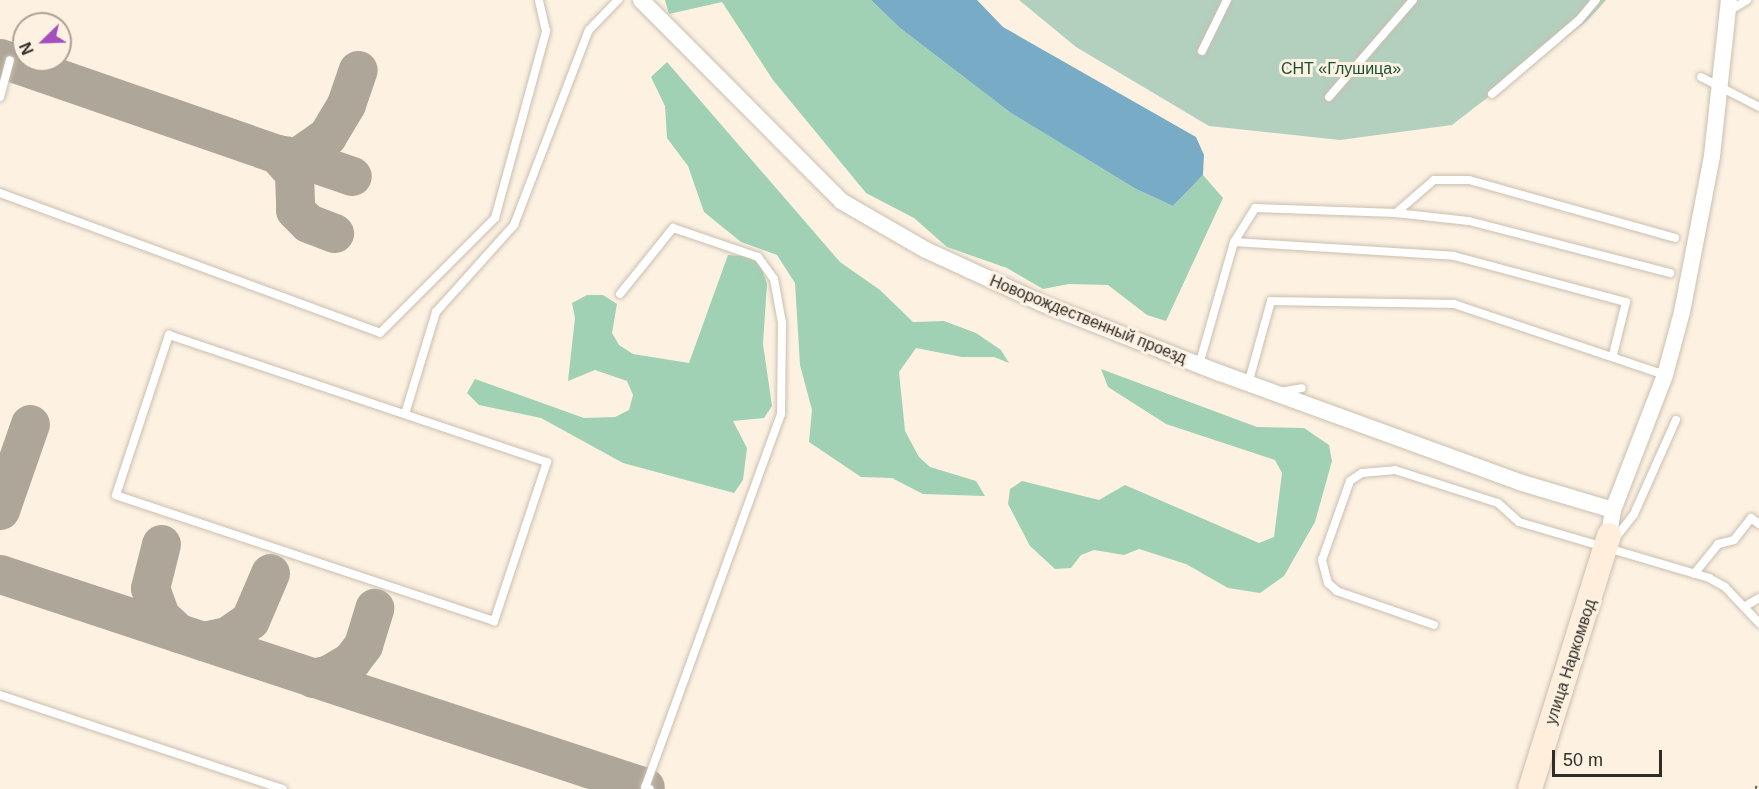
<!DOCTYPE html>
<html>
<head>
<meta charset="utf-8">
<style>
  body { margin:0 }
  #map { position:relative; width:1759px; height:789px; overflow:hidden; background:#fdf2e2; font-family:Helvetica,sans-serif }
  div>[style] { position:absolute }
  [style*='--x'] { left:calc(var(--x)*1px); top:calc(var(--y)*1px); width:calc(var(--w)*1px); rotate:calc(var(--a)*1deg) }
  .green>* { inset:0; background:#b3d0be }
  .forest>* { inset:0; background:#a0d1b4 }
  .water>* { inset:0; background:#78acc6 }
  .taxiway>* { height:39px; margin:-19.5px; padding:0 19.5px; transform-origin:19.5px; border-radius:19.5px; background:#afa69a }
  .roads { filter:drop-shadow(0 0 2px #c9bfb0) drop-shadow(0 0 2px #c9bfb0) }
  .lane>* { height:8px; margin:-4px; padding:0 4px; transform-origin:4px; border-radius:4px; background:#fff }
  .street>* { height:16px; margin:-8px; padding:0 8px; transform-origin:8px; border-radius:8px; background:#fff }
  .secondary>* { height:24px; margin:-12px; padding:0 12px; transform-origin:12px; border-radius:12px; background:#ffeedc }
  .rail>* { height:7px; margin-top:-3.5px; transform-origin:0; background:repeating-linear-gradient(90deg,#fdf2e2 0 14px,#615b53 0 28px); box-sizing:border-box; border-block:2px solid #615b53 }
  span { translate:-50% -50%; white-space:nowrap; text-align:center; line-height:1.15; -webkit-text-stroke:6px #fdf2e2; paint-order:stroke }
  .park-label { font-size:16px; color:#155034 }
  .street-label { font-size:16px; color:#302c26 }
  .north { position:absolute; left:12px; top:12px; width:60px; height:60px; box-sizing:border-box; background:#fdf2e2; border:2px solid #aba397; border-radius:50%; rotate:247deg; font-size:16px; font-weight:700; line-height:24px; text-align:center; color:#302c26 }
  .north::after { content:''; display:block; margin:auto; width:21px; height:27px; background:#a54fbc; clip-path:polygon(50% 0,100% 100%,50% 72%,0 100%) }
  .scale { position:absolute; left:1552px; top:750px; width:110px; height:27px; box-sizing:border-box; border:3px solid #302c26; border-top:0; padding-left:8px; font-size:18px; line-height:21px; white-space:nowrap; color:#302c26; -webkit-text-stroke:4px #fdf2e2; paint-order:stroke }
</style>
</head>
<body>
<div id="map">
  <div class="green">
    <div style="clip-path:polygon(1019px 0,1606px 0,1587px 21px,1452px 125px,1340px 140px,1209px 126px,1076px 47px)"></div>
  </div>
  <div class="forest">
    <div style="clip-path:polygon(665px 0,871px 0,900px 28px,1011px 113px,1136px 189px,1173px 206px,1203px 175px,1223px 198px,1166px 321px,1147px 315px,1108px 285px,1069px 284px,1043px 289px,1007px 268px,947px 247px,914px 218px,866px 193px,773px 80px,722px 2px,669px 14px)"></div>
    <div style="clip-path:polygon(667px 62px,840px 262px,880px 290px,913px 322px,944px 321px,976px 333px,1001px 350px,1009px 363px,994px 357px,962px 357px,916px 348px,899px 372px,905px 431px,919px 457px,930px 467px,976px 481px,985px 496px,923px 494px,892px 478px,861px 477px,809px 442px,812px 410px,800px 365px,795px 283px,777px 255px,741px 242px,704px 212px,688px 166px,667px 138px,665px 106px,651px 77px)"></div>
    <div style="clip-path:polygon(728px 255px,758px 257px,767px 284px,763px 344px,772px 406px,764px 418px,733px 421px,747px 448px,743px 480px,734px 493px,623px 463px,541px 418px,479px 405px,467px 393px,475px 379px,584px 418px,615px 417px,629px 410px,633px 395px,627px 381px,595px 370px,568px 381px,575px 318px,572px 303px,587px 295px,603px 295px,617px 304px,612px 333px,619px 345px,633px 354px,689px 363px)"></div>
    <div style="clip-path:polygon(1101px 369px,1257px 427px,1304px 428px,1329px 445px,1332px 461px,1315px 522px,1284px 576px,1260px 593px,1228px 588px,1186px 564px,1139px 549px,1124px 555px,1094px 550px,1081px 555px,1071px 568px,1055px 569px,1030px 546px,1008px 504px,1010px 489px,1022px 481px,1099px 500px,1125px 485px,1259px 543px,1274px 537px,1282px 473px,1275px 460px,1166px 424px,1108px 387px)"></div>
  </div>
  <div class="water">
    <div style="clip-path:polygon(871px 0,977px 0,1003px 27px,1196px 137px,1204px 155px,1203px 175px,1173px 206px,1136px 189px,1011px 113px,900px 28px)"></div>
  </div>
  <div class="taxiway">
    <div style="--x:0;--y:58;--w:293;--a:19.1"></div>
    <div style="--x:277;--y:154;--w:20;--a:9"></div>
    <div style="--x:297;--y:157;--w:58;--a:19.1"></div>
    <div style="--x:277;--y:154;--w:25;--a:48"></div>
    <div style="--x:294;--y:173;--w:37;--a:88"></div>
    <div style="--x:295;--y:210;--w:18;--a:45"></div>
    <div style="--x:308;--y:223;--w:28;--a:21"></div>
    <div style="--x:297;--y:157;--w:37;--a:-35"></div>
    <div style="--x:327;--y:136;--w:37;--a:-59"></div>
    <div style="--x:346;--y:104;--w:36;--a:-71"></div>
    <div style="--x:0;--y:510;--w:91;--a:-70.8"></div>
    <div style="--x:161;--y:544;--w:45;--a:104"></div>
    <div style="--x:150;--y:588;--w:30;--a:70"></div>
    <div style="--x:160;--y:616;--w:25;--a:43"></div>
    <div style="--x:0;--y:574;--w:679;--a:18.27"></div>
    <div style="--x:203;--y:641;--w:25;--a:-12"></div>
    <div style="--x:227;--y:636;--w:28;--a:-35"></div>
    <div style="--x:250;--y:620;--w:51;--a:-66.9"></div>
    <div style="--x:313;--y:678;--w:16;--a:-14"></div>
    <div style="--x:329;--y:674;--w:26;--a:-31"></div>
    <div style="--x:351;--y:661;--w:20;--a:-53"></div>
    <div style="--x:363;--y:645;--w:39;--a:-73"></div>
  </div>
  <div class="roads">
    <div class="lane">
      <div style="--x:1729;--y:11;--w:21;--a:-31"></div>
      <div style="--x:1202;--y:51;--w:57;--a:-63.9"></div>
      <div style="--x:1701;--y:77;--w:65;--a:27.3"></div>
      <div style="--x:1492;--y:94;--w:114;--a:-40.4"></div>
      <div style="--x:1579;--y:20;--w:26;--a:-50"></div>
      <div style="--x:0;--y:97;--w:38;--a:-75"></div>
      <div style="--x:1329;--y:97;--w:128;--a:-49.1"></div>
      <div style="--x:0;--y:193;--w:405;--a:20.2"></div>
      <div style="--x:380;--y:333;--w:163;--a:-45"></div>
      <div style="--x:495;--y:218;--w:194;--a:-74.7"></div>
      <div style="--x:546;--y:31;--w:32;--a:-103"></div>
      <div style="--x:1396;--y:213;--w:73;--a:6.3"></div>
      <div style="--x:1469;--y:221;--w:208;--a:14.5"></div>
      <div style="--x:1234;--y:242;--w:40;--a:-58"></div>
      <div style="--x:1255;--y:208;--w:141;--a:2"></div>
      <div style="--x:1396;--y:213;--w:50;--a:-41"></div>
      <div style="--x:1434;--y:180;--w:35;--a:0"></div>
      <div style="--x:1469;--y:180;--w:214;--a:15.7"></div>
      <div style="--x:620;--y:294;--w:85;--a:-51.2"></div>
      <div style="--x:673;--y:228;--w:90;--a:18.8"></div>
      <div style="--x:758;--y:257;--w:27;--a:54"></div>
      <div style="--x:774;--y:279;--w:45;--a:79.7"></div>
      <div style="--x:782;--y:323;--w:91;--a:90.6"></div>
      <div style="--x:781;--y:414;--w:397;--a:110"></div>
      <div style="--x:645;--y:787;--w:5;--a:22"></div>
      <div style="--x:169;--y:335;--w:399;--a:18.6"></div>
      <div style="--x:547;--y:462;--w:168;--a:108.4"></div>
      <div style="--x:494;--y:621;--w:398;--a:-161.6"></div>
      <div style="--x:116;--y:495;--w:169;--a:-71.7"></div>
      <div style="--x:1199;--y:365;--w:128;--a:-74.1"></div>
      <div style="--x:1234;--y:242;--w:220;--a:3.6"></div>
      <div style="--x:1454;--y:256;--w:178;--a:15"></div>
      <div style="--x:1626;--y:302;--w:55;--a:103.8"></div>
      <div style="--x:1248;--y:384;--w:86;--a:-74.5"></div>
      <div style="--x:1271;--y:301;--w:183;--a:0.9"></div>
      <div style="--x:1454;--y:304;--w:223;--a:18.6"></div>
      <div style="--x:1280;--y:392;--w:22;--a:-10"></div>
      <div style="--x:405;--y:414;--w:107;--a:-73.1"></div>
      <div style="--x:436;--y:312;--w:117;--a:-48.1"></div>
      <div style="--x:514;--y:225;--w:209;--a:-69"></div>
      <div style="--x:589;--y:30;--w:42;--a:-46"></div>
      <div style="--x:1613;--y:541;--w:34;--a:-52"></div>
      <div style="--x:1634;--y:514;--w:103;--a:-65.9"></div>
      <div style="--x:1694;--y:574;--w:38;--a:-51"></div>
      <div style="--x:1718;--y:544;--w:16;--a:-14"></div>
      <div style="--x:1734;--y:540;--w:28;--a:-52"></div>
      <div style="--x:1751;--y:518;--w:10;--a:37"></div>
      <div style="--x:1744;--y:607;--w:17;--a:-31"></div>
      <div style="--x:1434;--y:625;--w:103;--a:-160.7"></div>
      <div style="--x:1337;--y:591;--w:12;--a:-138"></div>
      <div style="--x:1328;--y:583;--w:24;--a:-105"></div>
      <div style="--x:1322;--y:560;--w:84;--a:-70.5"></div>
      <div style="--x:1350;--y:481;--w:14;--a:-34"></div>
      <div style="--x:1362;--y:473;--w:33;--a:-5"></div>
      <div style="--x:1395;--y:470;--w:108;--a:17.8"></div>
      <div style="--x:1498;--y:503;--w:28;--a:42"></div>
      <div style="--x:1519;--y:522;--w:198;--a:16.4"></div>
      <div style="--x:1709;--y:578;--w:18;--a:29"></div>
      <div style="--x:1725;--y:587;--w:50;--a:46.6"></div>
      <div style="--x:0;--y:695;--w:298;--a:18.4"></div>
    </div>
    <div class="street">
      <div style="--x:641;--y:0;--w:284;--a:45.1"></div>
      <div style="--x:841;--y:201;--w:98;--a:30"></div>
      <div style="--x:926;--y:250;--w:127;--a:24.7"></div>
      <div style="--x:1041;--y:303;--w:192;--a:21.4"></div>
      <div style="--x:1220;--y:373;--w:318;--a:20"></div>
      <div style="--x:1519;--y:482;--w:98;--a:16.6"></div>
      <div style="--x:1609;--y:535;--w:25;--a:-81"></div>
      <div style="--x:1613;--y:510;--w:145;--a:-68.9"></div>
      <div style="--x:1665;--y:375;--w:65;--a:-74.9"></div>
      <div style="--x:1682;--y:312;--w:159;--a:-79.1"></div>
      <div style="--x:1712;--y:156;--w:157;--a:-83.8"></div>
    </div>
    <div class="secondary">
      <div style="--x:1530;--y:789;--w:266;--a:-72.7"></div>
    </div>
  </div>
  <div class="rail">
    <div style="--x:1758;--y:789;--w:3;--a:-72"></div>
  </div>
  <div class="park-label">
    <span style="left:1341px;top:69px">СНТ «Глушица»</span>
  </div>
  <div class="street-label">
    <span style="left:1088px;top:320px;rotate:22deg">Новорождественный проезд</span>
    <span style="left:1571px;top:662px;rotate:-72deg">улица Наркомвод</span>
  </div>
  <div class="north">N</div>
  <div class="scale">50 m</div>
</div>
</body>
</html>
